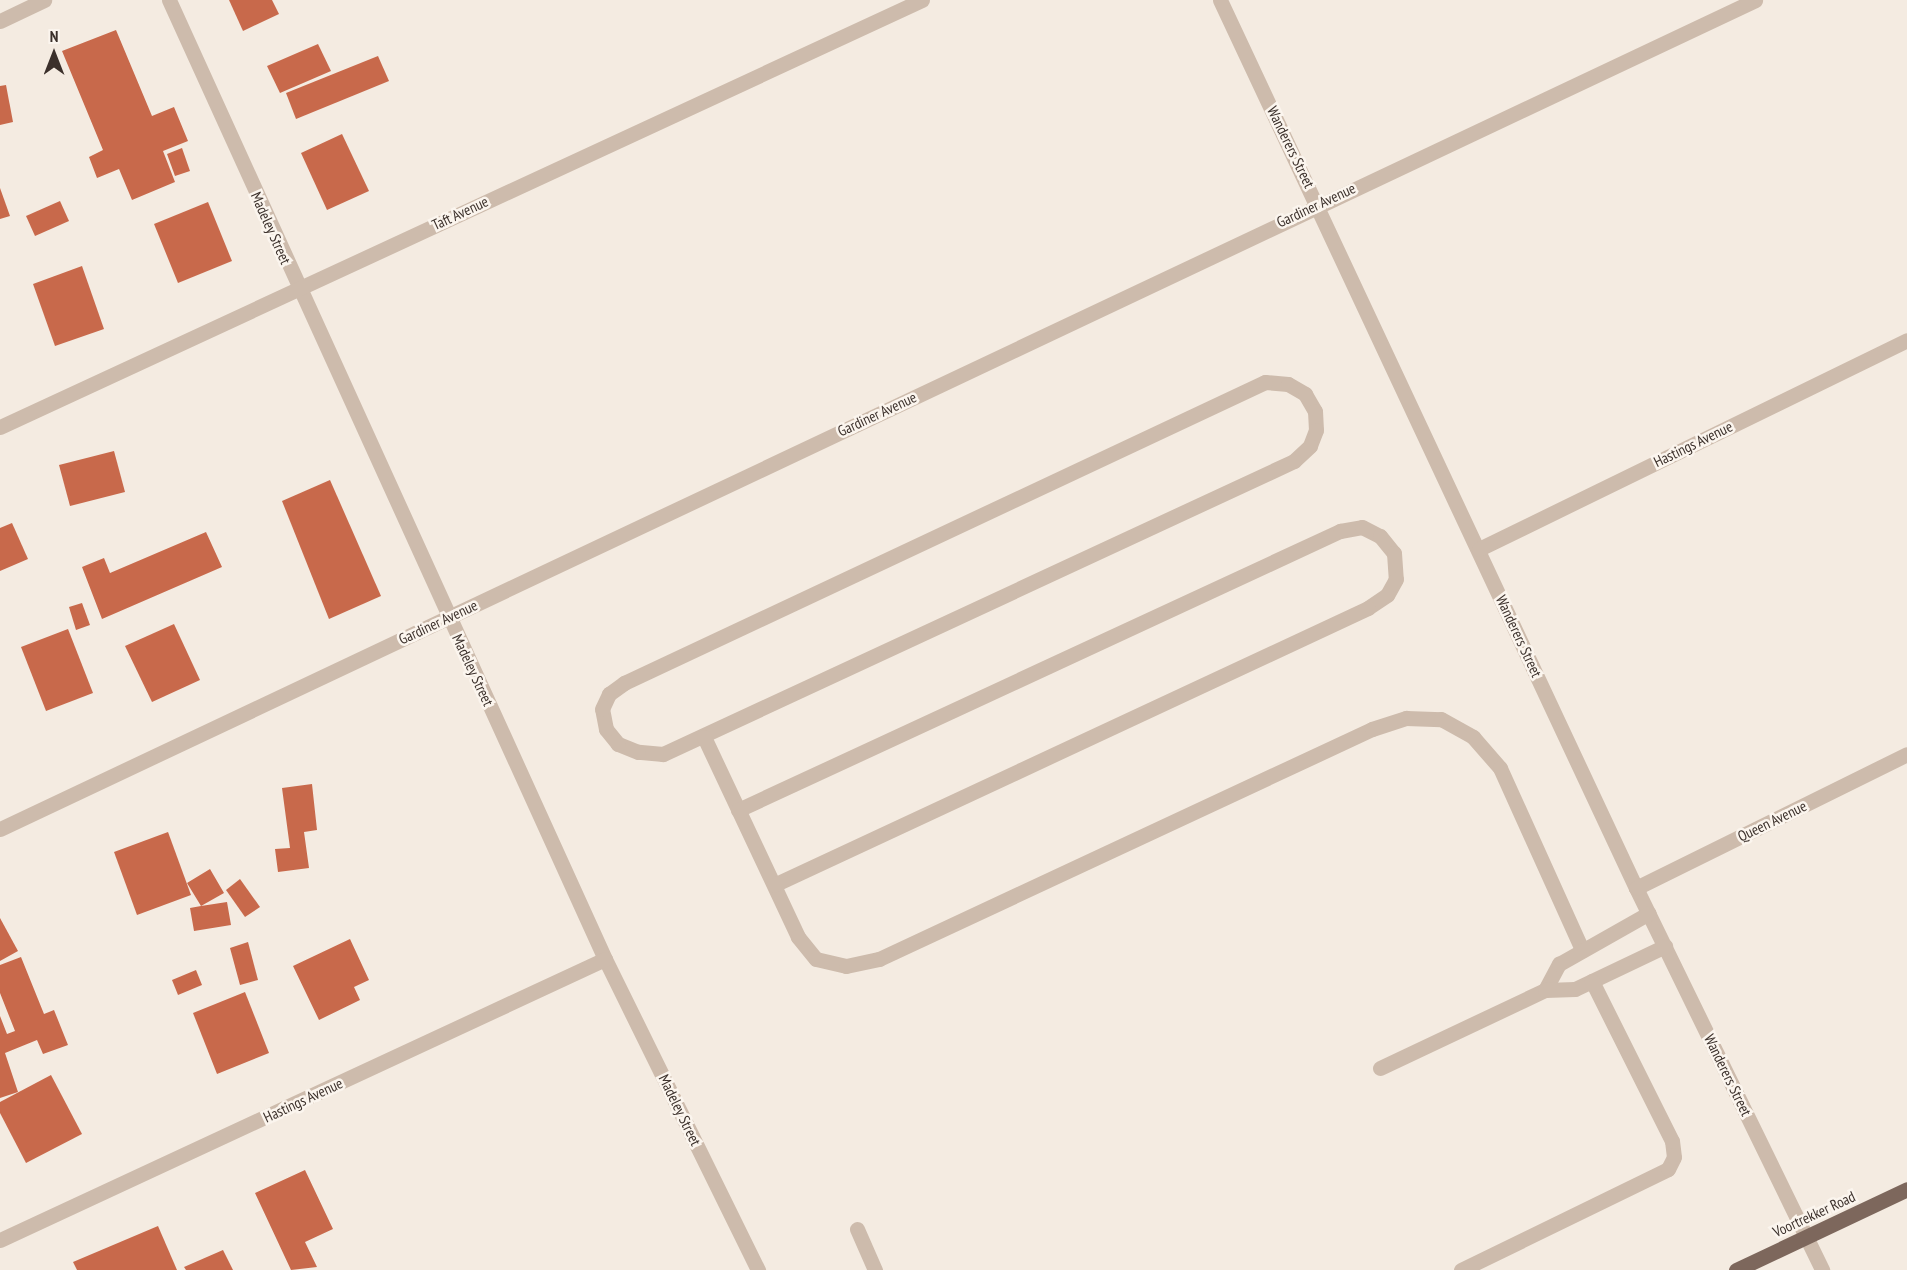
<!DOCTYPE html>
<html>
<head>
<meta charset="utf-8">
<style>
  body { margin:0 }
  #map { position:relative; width:1907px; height:1270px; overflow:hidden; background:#f4ebe1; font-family:"PT Sans Narrow",sans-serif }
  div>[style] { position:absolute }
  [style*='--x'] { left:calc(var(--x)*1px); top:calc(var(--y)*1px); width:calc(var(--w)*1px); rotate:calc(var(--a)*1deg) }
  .building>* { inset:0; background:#c8694b }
  .minor>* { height:15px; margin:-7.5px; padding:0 7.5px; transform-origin:7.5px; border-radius:7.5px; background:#cdbbac }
  .major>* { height:15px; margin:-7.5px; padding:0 7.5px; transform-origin:7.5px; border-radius:7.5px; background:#7d675c }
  span { translate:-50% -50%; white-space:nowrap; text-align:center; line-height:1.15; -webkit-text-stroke:5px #fbf5ee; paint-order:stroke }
  .street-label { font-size:15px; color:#3b302b }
  .north { position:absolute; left:24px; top:24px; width:60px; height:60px; -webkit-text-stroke:4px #fbf5ee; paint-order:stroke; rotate:0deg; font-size:16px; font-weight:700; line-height:24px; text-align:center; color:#3b302b }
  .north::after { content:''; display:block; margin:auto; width:21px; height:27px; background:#3b302b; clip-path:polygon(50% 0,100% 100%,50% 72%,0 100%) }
</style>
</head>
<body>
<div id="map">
  <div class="building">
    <div style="clip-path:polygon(229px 0,272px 0,279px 14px,243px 31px)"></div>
    <div style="clip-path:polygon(116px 30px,152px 116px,174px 107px,188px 141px,163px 151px,175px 182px,132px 200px,119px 169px,97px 178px,89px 157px,103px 150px,62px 51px)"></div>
    <div style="clip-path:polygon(318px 44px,331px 71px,280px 93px,267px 66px)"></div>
    <div style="clip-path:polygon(378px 56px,389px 81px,296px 119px,286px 93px)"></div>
    <div style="clip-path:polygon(6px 85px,13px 122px,0 125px,0 86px)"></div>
    <div style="clip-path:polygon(342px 134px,369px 191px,327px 210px,301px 153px)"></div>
    <div style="clip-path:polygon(182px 148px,190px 171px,175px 176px,167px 154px)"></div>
    <div style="clip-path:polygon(0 188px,10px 216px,0 219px)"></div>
    <div style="clip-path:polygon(60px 201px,69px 221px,35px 236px,26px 216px)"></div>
    <div style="clip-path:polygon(208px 202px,232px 261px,178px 283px,154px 224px)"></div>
    <div style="clip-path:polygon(82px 266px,104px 329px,55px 346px,33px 284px)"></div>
    <div style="clip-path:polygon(114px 451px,125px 492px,70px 506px,59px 465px)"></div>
    <div style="clip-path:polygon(330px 480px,381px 596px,329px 619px,282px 501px)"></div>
    <div style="clip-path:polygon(12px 523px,28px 559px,0 571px,0 528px)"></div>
    <div style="clip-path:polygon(206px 532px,222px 567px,102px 619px,82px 567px,104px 558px,110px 573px)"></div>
    <div style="clip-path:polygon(82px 603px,90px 625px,76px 630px,69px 607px)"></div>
    <div style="clip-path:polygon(174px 624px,200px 680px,152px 702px,125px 646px)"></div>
    <div style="clip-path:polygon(68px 629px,93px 693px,46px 711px,21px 647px)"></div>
    <div style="clip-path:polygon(312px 784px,317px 830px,304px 832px,309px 868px,278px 872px,275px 849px,290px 848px,282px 788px)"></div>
    <div style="clip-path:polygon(168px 832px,191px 895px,137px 915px,114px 852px)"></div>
    <div style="clip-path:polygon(210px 869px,224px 893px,201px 906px,227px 902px,231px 925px,194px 931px,190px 908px,201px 906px,187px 883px)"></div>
    <div style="clip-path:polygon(240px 879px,260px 907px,245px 917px,226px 890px)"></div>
    <div style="clip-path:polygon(0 918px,18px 951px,0 961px)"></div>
    <div style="clip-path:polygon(350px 939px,369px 980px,354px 987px,360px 1000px,319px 1020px,293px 966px)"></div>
    <div style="clip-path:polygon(248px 942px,258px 980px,240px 985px,230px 948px)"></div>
    <div style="clip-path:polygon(21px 957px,44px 1014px,54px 1010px,68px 1045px,43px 1054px,37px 1040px,5px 1053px,18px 1092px,0 1098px,0 1016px,7px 1034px,15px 1031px,0 993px,0 965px)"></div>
    <div style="clip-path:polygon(196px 970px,202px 985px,178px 995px,172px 980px)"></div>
    <div style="clip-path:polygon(245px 992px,269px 1053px,217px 1074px,193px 1013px)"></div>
    <div style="clip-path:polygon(51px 1075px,82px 1134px,26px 1163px,0 1113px,0 1102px)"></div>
    <div style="clip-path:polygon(305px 1170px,333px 1229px,305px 1242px,317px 1267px,291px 1270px,255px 1193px)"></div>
    <div style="clip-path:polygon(158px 1226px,177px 1270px,77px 1270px,73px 1262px)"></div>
    <div style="clip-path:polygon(223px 1250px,233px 1270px,186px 1270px,184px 1267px)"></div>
  </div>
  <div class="minor">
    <div style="--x:169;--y:0;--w:1053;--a:65.55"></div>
    <div style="--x:605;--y:959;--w:347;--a:63.8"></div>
    <div style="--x:1220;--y:0;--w:981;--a:64.9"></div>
    <div style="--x:1636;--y:888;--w:425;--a:64"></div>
    <div style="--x:0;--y:21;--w:49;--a:-25.5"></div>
    <div style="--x:1265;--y:382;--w:23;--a:5"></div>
    <div style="--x:1288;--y:384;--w:20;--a:30"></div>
    <div style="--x:1305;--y:394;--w:20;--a:60"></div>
    <div style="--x:1315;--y:411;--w:19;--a:87"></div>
    <div style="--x:1316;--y:430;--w:17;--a:111"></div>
    <div style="--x:1310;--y:446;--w:22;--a:137"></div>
    <div style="--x:1294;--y:461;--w:696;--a:155.09"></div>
    <div style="--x:663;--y:754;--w:25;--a:-175"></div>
    <div style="--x:638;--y:752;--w:22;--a:-158"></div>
    <div style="--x:618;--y:744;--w:19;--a:-129"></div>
    <div style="--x:606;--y:729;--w:20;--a:-101"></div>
    <div style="--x:602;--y:709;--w:17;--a:-65"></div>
    <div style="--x:609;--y:694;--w:19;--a:-36"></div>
    <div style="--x:624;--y:683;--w:708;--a:-25.15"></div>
    <div style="--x:0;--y:427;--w:1016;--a:-24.85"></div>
    <div style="--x:1479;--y:549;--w:476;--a:-26"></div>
    <div style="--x:704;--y:737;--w:221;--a:64.8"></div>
    <div style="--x:798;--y:937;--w:28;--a:51"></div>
    <div style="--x:816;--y:959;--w:31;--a:13"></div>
    <div style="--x:846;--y:966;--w:34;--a:-12"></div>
    <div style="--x:879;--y:959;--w:544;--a:-25.01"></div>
    <div style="--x:1372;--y:729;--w:36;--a:-18"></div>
    <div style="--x:1406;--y:718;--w:35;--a:2"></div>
    <div style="--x:1441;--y:719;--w:37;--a:29"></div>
    <div style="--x:1473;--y:737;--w:41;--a:48.9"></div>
    <div style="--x:1500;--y:768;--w:200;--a:65.7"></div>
    <div style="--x:738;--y:810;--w:664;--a:-24.87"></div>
    <div style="--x:1340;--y:531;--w:22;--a:-10"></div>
    <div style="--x:1362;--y:527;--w:20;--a:27"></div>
    <div style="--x:1380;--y:536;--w:22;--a:51"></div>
    <div style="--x:1394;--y:553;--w:26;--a:86"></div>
    <div style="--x:1396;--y:579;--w:18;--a:119"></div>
    <div style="--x:1387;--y:595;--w:23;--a:146"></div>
    <div style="--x:1368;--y:608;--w:655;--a:155"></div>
    <div style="--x:0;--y:829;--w:1941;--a:-25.28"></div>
    <div style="--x:1636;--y:888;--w:302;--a:-26.3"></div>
    <div style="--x:1545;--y:990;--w:30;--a:-62"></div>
    <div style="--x:1559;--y:964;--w:103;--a:-29.5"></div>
    <div style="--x:1380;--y:1068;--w:183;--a:-25.3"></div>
    <div style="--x:1545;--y:990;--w:30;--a:-2"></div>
    <div style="--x:1575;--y:989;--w:100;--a:-25.5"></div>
    <div style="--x:857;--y:1229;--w:45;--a:66.3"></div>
    <div style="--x:0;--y:1240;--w:667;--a:-24.91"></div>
    <div style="--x:1461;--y:1270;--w:230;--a:-26"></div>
    <div style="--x:1668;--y:1169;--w:13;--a:-63"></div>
    <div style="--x:1674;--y:1157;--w:16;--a:-97"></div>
    <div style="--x:1672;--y:1141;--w:179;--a:-116.6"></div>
  </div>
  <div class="major">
    <div style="--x:1736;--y:1270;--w:189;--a:-25.3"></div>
  </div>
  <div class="street-label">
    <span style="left:1291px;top:147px;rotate:64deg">Wanderers Street</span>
    <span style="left:1316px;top:205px;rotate:-25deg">Gardiner Avenue</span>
    <span style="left:460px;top:213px;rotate:-25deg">Taft Avenue</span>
    <span style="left:271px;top:228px;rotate:66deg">Madeley Street</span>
    <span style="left:877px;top:414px;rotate:-25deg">Gardiner Avenue</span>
    <span style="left:1693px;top:444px;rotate:-26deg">Hastings Avenue</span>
    <span style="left:438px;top:622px;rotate:-25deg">Gardiner Avenue</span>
    <span style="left:1519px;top:636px;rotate:65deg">Wanderers Street</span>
    <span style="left:473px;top:670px;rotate:65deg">Madeley Street</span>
    <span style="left:1772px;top:821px;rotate:-26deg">Queen Avenue</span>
    <span style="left:1728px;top:1075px;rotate:64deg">Wanderers Street</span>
    <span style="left:303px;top:1100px;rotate:-25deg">Hastings Avenue</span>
    <span style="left:680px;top:1110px;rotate:64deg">Madeley Street</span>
    <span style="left:1814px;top:1214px;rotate:-25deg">Voortrekker Road</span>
  </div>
  <div class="north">N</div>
</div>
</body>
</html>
